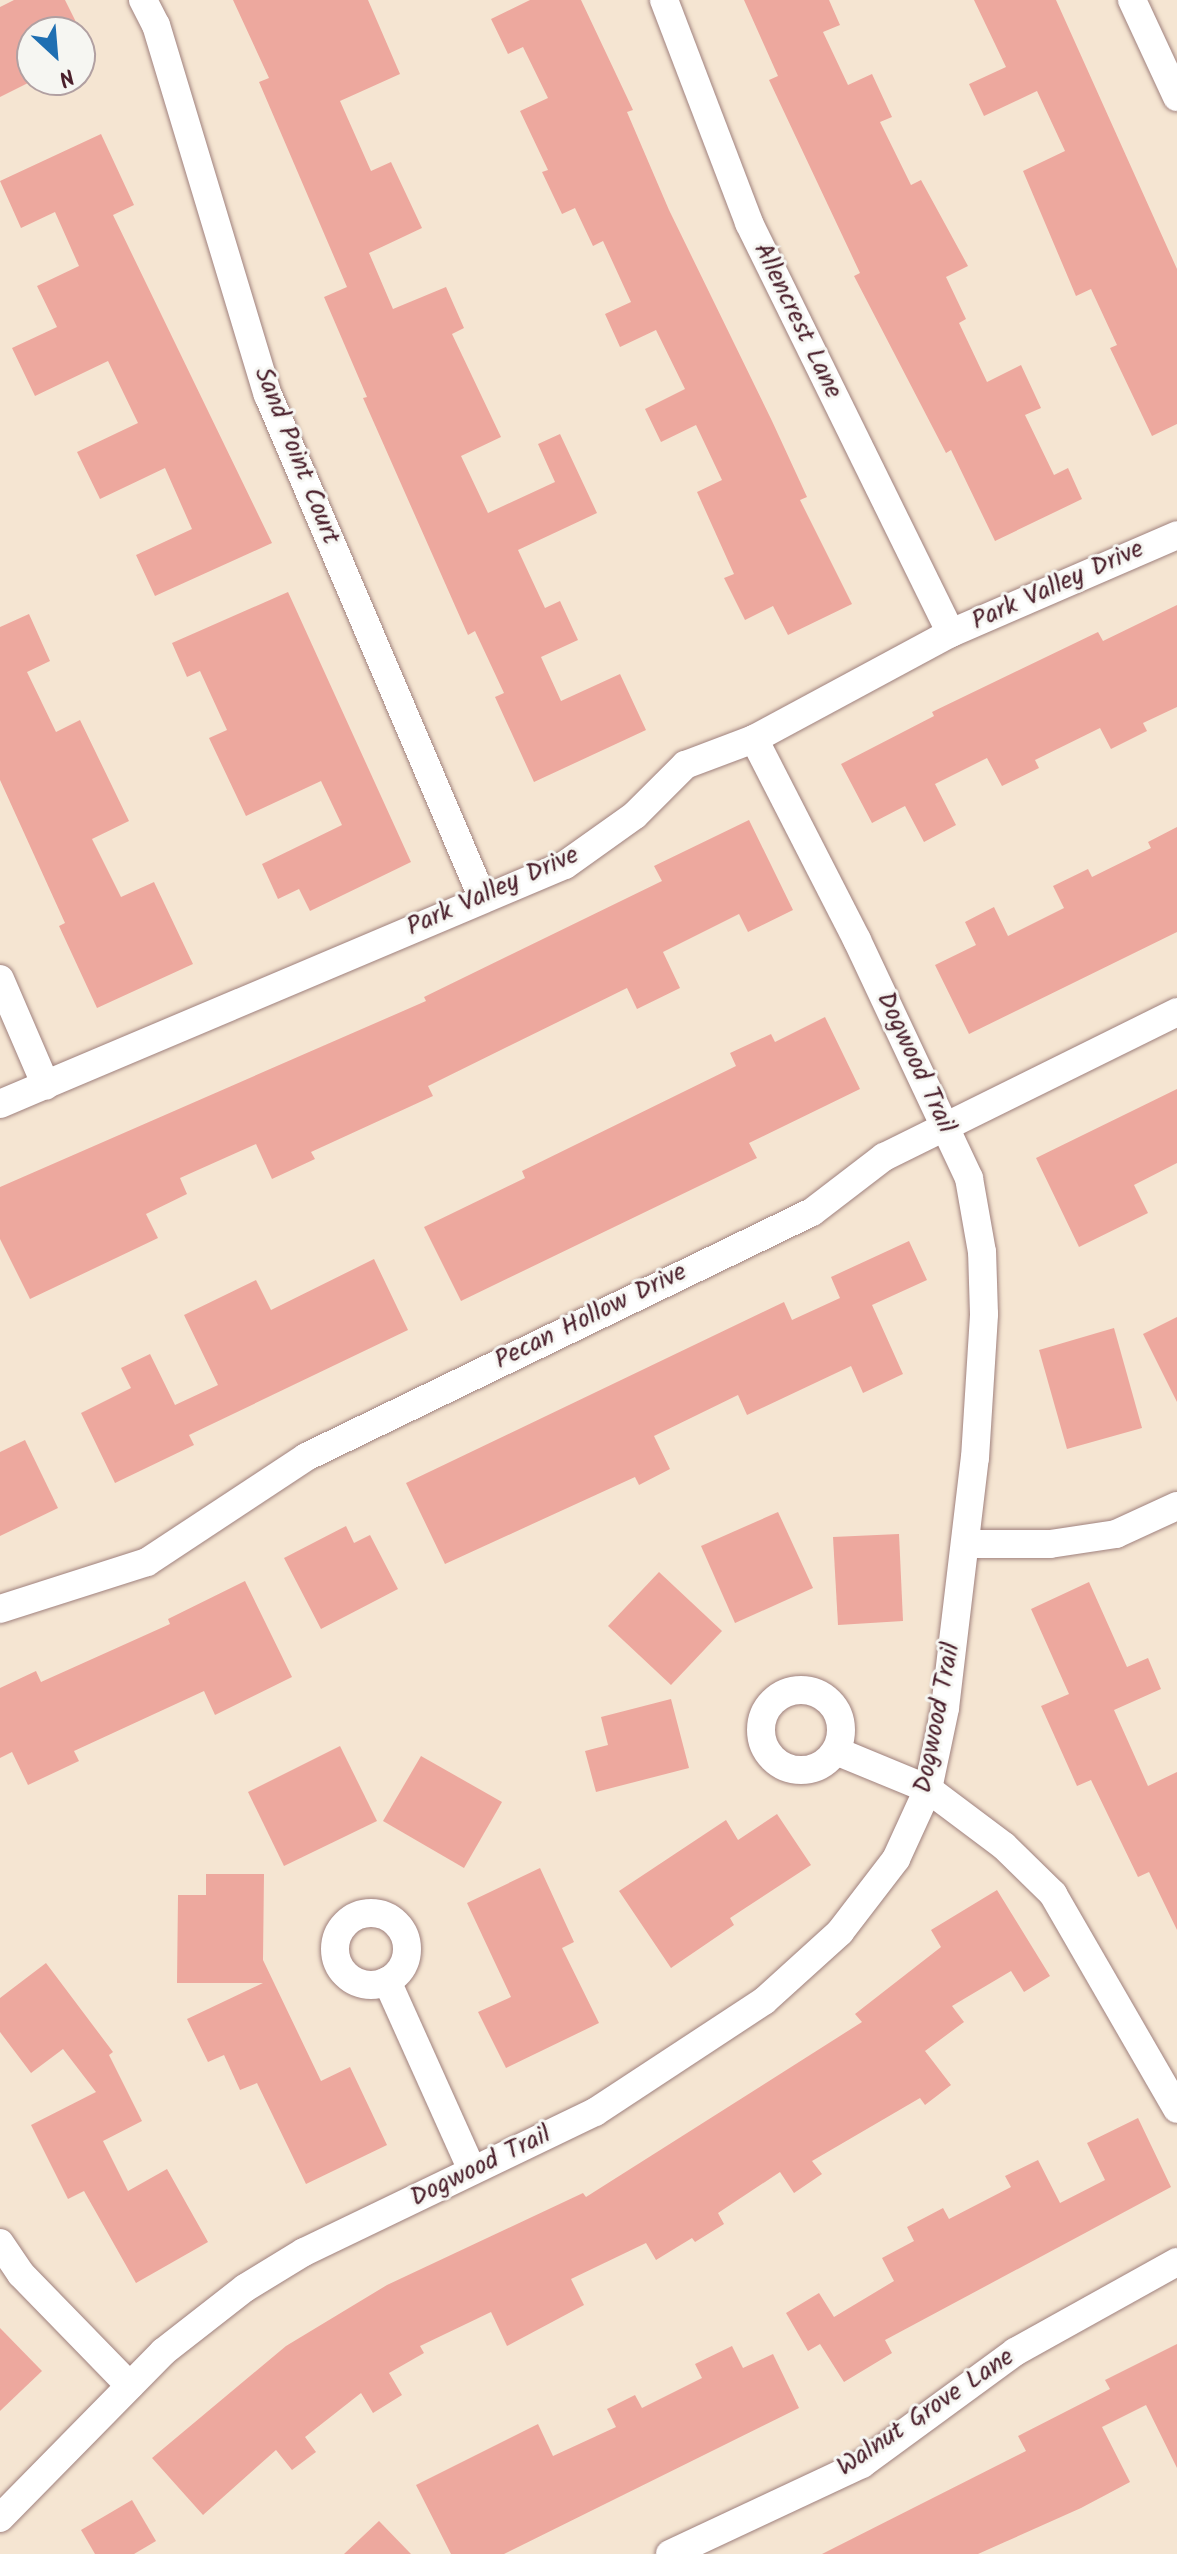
<!DOCTYPE html>
<html>
<head>
<meta charset="utf-8">
<style>
  body { margin:0 }
  #map { position:relative; width:1177px; height:2554px; overflow:hidden; background:#f5e5d2; font-family:Kalam,sans-serif }
  div>[style] { position:absolute }
  [style*='--x'] { left:calc(var(--x)*1px); top:calc(var(--y)*1px); width:calc(var(--w)*1px); rotate:calc(var(--a)*1deg) }
  .building>* { inset:0; background:#eda89e }
  .roads { filter:drop-shadow(0 0 2px #a0827e) drop-shadow(0 0 2px #a0827e) }
  .minor>* { height:28px; margin:-14px; padding:0 14px; transform-origin:14px; border-radius:14px; background:#fff }
  .minor>.ring { margin:-14px; padding:0; box-sizing:content-box; background:none; border:28px solid #fff; border-radius:50% }
  span { translate:-50% -50%; white-space:nowrap; text-align:center; line-height:1.15; -webkit-text-stroke:6px #f6f6f2; paint-order:stroke }
  .street-label { font-size:26px; color:#4a1f2b }
  .north { position:absolute; left:16px; top:16px; width:80px; height:80px; box-sizing:border-box; background:#f6f6f2; border:2px solid #b1a0a2; border-radius:50%; rotate:154deg; font-size:22px; font-weight:700; line-height:32px; text-align:center; color:#4a1f2b }
  .north::after { content:''; display:block; margin:auto; width:28px; height:36px; background:#1f6fb2; clip-path:polygon(50% 0,100% 100%,50% 72%,0 100%) }
</style>
</head>
<body>
<div id="map">
  <div class="building">
    <div style="clip-path:polygon(14px 0,65px 0,81px 32px,32px 32px,32px 81px,0 97px,0 7px)"></div>
    <div style="clip-path:polygon(233px 0,368px 0,400px 74px,340px 101px,371px 171px,391px 162px,422px 228px,369px 253px,393px 309px,446px 287px,464px 328px,452px 334px,501px 437px,461px 456px,488px 513px,555px 482px,538px 444px,560px 434px,597px 513px,518px 550px,545px 608px,560px 601px,578px 640px,541px 657px,561px 701px,620px 674px,646px 730px,534px 782px,495px 697px,504px 693px,475px 631px,468px 635px,363px 398px,367px 397px,324px 297px,347px 287px,259px 82px,269px 78px)"></div>
    <div style="clip-path:polygon(530px 0,581px 0,633px 110px,627px 112px,669px 210px,772px 421px,807px 497px,800px 500px,852px 604px,788px 635px,773px 606px,745px 620px,724px 578px,734px 574px,697px 492px,722px 480px,696px 425px,661px 442px,645px 409px,685px 389px,656px 330px,620px 347px,605px 314px,631px 302px,603px 241px,593px 246px,575px 208px,562px 214px,542px 172px,548px 170px,520px 111px,548px 98px,523px 47px,508px 54px,491px 19px)"></div>
    <div style="clip-path:polygon(744px 0,829px 0,840px 25px,823px 32px,848px 85px,872px 74px,892px 117px,880px 122px,911px 185px,921px 180px,968px 266px,946px 277px,966px 319px,959px 323px,987px 382px,1021px 365px,1041px 408px,1025px 415px,1054px 475px,1068px 468px,1082px 499px,995px 541px,951px 450px,946px 453px,854px 276px,860px 273px,769px 80px,778px 76px)"></div>
    <div style="clip-path:polygon(974px 0,1056px 0,1177px 269px,1177px 424px,1152px 436px,1110px 348px,1117px 345px,1091px 289px,1076px 296px,1023px 171px,1065px 151px,1037px 91px,984px 116px,969px 84px,1006px 67px)"></div>
    <div style="clip-path:polygon(101px 134px,134px 205px,113px 215px,272px 543px,155px 596px,136px 555px,192px 529px,165px 468px,100px 499px,77px 452px,138px 423px,108px 361px,35px 396px,12px 348px,57px 327px,37px 286px,79px 266px,55px 212px,21px 228px,0 181px)"></div>
    <div style="clip-path:polygon(288px 592px,411px 862px,310px 911px,299px 889px,278px 899px,262px 864px,342px 825px,321px 781px,246px 816px,209px 738px,227px 730px,200px 671px,187px 677px,172px 643px)"></div>
    <div style="clip-path:polygon(1177px 605px,1177px 707px,1143px 723px,1147px 731px,1111px 749px,1100px 728px,1035px 760px,1039px 768px,1002px 786px,987px 758px,935px 784px,956px 825px,924px 842px,905px 806px,872px 823px,841px 764px,934px 716px,932px 712px,1098px 632px,1103px 641px)"></div>
    <div style="clip-path:polygon(29px 614px,50px 661px,27px 672px,56px 732px,80px 720px,129px 821px,92px 839px,121px 897px,154px 882px,193px 964px,97px 1008px,59px 926px,65px 923px,0 780px,0 627px)"></div>
    <div style="clip-path:polygon(749px 820px,793px 910px,748px 932px,739px 914px,663px 952px,680px 988px,637px 1009px,627px 988px,428px 1086px,433px 1096px,311px 1152px,315px 1159px,272px 1179px,256px 1144px,180px 1178px,187px 1194px,146px 1214px,158px 1238px,30px 1299px,0 1239px,0 1187px,426px 1001px,424px 997px,662px 881px,654px 866px)"></div>
    <div style="clip-path:polygon(1177px 827px,1177px 932px,969px 1034px,935px 965px,976px 945px,965px 922px,994px 907px,1008px 936px,1064px 908px,1053px 886px,1088px 869px,1092px 877px,1151px 848px,1148px 842px)"></div>
    <div style="clip-path:polygon(825px 1017px,860px 1089px,749px 1143px,757px 1158px,461px 1301px,424px 1227px,525px 1178px,522px 1171px,736px 1066px,730px 1053px,771px 1034px,775px 1042px)"></div>
    <div style="clip-path:polygon(1177px 1089px,1177px 1163px,1134px 1185px,1148px 1213px,1079px 1247px,1036px 1158px)"></div>
    <div style="clip-path:polygon(909px 1241px,927px 1280px,872px 1305px,903px 1374px,863px 1393px,851px 1366px,747px 1415px,738px 1395px,654px 1436px,670px 1469px,639px 1485px,635px 1477px,445px 1564px,406px 1483px,784px 1302px,792px 1320px,840px 1298px,831px 1277px)"></div>
    <div style="clip-path:polygon(374px 1259px,408px 1330px,189px 1435px,194px 1445px,115px 1483px,81px 1413px,131px 1388px,121px 1368px,150px 1354px,175px 1405px,218px 1385px,184px 1315px,256px 1280px,271px 1310px)"></div>
    <div style="clip-path:polygon(1177px 1317px,1177px 1402px,1143px 1334px)"></div>
    <div style="clip-path:polygon(1114px 1328px,1142px 1428px,1067px 1449px,1039px 1350px)"></div>
    <div style="clip-path:polygon(25px 1440px,58px 1508px,0 1536px,0 1452px)"></div>
    <div style="clip-path:polygon(778px 1512px,813px 1588px,735px 1623px,701px 1546px)"></div>
    <div style="clip-path:polygon(346px 1526px,354px 1543px,370px 1535px,398px 1589px,321px 1629px,284px 1558px)"></div>
    <div style="clip-path:polygon(899px 1534px,903px 1621px,838px 1625px,833px 1537px)"></div>
    <div style="clip-path:polygon(659px 1572px,722px 1631px,671px 1685px,608px 1626px)"></div>
    <div style="clip-path:polygon(245px 1581px,292px 1677px,215px 1715px,204px 1691px,74px 1751px,79px 1761px,28px 1785px,12px 1752px,0 1758px,0 1688px,36px 1671px,41px 1682px,170px 1624px,168px 1619px)"></div>
    <div style="clip-path:polygon(1089px 1582px,1127px 1667px,1148px 1658px,1161px 1689px,1114px 1710px,1148px 1786px,1177px 1772px,1177px 1930px,1149px 1872px,1138px 1877px,1091px 1780px,1077px 1786px,1041px 1706px,1069px 1694px,1031px 1609px)"></div>
    <div style="clip-path:polygon(671px 1699px,689px 1768px,596px 1792px,585px 1751px,608px 1745px,601px 1717px)"></div>
    <div style="clip-path:polygon(340px 1746px,377px 1821px,284px 1866px,248px 1792px)"></div>
    <div style="clip-path:polygon(421px 1756px,502px 1802px,464px 1868px,383px 1821px)"></div>
    <div style="clip-path:polygon(777px 1814px,811px 1865px,730px 1918px,734px 1925px,671px 1968px,619px 1891px,726px 1820px,738px 1840px)"></div>
    <div style="clip-path:polygon(540px 1868px,574px 1942px,562px 1948px,599px 2023px,506px 2068px,478px 2012px,511px 1997px,467px 1903px)"></div>
    <div style="clip-path:polygon(206px 1874px,264px 1874px,263px 1960px,321px 2081px,350px 2067px,387px 2145px,306px 2184px,257px 2083px,240px 2090px,224px 2055px,208px 2062px,187px 2019px,263px 1983px,177px 1983px,178px 1895px,206px 1895px)"></div>
    <div style="clip-path:polygon(997px 1890px,1050px 1976px,1024px 1992px,1011px 1971px,952px 2006px,964px 2022px,925px 2051px,951px 2085px,925px 2105px,920px 2098px,812px 2161px,822px 2174px,794px 2193px,780px 2172px,718px 2213px,724px 2224px,695px 2242px,692px 2238px,656px 2260px,646px 2243px,571px 2279px,584px 2305px,507px 2346px,491px 2312px,420px 2346px,424px 2353px,389px 2373px,402px 2395px,373px 2413px,361px 2393px,305px 2437px,316px 2452px,292px 2470px,276px 2450px,203px 2515px,152px 2458px,286px 2346px,387px 2285px,583px 2193px,586px 2197px,862px 2022px,855px 2014px,941px 1947px,931px 1930px)"></div>
    <div style="clip-path:polygon(46px 1963px,113px 2052px,109px 2055px,142px 2121px,103px 2141px,128px 2191px,167px 2169px,208px 2242px,136px 2283px,84px 2191px,68px 2199px,31px 2125px,96px 2092px,63px 2049px,31px 2073px,0 2032px,0 1998px)"></div>
    <div style="clip-path:polygon(1138px 2118px,1171px 2187px,885px 2340px,892px 2353px,844px 2382px,820px 2344px,808px 2351px,786px 2313px,819px 2293px,834px 2317px,894px 2281px,882px 2258px,914px 2241px,907px 2227px,943px 2208px,949px 2219px,1011px 2187px,1005px 2176px,1038px 2160px,1060px 2203px,1105px 2180px,1087px 2143px)"></div>
    <div style="clip-path:polygon(0 2328px,42px 2371px,0 2411px)"></div>
    <div style="clip-path:polygon(1177px 2344px,1177px 2468px,1146px 2405px,1102px 2427px,1130px 2482px,1081px 2508px,978px 2554px,822px 2554px,1026px 2451px,1018px 2436px,1110px 2389px,1105px 2380px)"></div>
    <div style="clip-path:polygon(732px 2346px,743px 2368px,773px 2354px,799px 2408px,504px 2554px,451px 2554px,416px 2485px,538px 2424px,553px 2456px,616px 2427px,607px 2409px,635px 2395px,642px 2408px,702px 2378px,695px 2364px)"></div>
    <div style="clip-path:polygon(132px 2500px,156px 2541px,134px 2554px,95px 2554px,81px 2530px)"></div>
    <div style="clip-path:polygon(379px 2521px,411px 2554px,344px 2554px)"></div>
  </div>
  <div class="roads">
    <div class="minor">
      <div style="--x:143;--y:0;--w:28;--a:63"></div>
      <div style="--x:156;--y:25;--w:387;--a:73.2"></div>
      <div style="--x:268;--y:395;--w:548;--a:66.9"></div>
      <div style="--x:664;--y:0;--w:239;--a:69.1"></div>
      <div style="--x:749;--y:223;--w:457;--a:63.8"></div>
      <div style="--x:1132;--y:0;--w:107;--a:65.1"></div>
      <div style="--x:0;--y:979;--w:116;--a:66.7"></div>
      <div style="--x:0;--y:1104;--w:613;--a:-22.93"></div>
      <div style="--x:565;--y:865;--w:86;--a:-35.5"></div>
      <div style="--x:635;--y:815;--w:71;--a:-45"></div>
      <div style="--x:685;--y:765;--w:74;--a:-20.6"></div>
      <div style="--x:754;--y:739;--w:224;--a:-28.3"></div>
      <div style="--x:951;--y:633;--w:246;--a:-23.4"></div>
      <div style="--x:966;--y:1544;--w:84;--a:0"></div>
      <div style="--x:1050;--y:1544;--w:67;--a:-8.6"></div>
      <div style="--x:1116;--y:1534;--w:67;--a:-24.7"></div>
      <div style="--x:0;--y:1609;--w:154;--a:-17.7"></div>
      <div style="--x:147;--y:1562;--w:191;--a:-33.4"></div>
      <div style="--x:306;--y:1457;--w:562;--a:-25.84"></div>
      <div style="--x:812;--y:1212;--w:91;--a:-37.4"></div>
      <div style="--x:884;--y:1157;--w:327;--a:-26.3"></div>
      <div class="ring" style="left:761px;top:1690px;width:52px;height:52px"></div>
      <div style="--x:836;--y:1751;--w:100;--a:22.4"></div>
      <div style="--x:928;--y:1789;--w:95;--a:36.9"></div>
      <div style="--x:1004;--y:1846;--w:69;--a:44.4"></div>
      <div style="--x:1053;--y:1894;--w:248;--a:60"></div>
      <div class="ring" style="left:335px;top:1913px;width:44px;height:44px"></div>
      <div style="--x:387;--y:1981;--w:207;--a:65.8"></div>
      <div style="--x:0;--y:2243;--w:37;--a:56"></div>
      <div style="--x:21;--y:2274;--w:156;--a:45.8"></div>
      <div style="--x:0;--y:2518;--w:233;--a:-45.5"></div>
      <div style="--x:163;--y:2352;--w:104;--a:-38"></div>
      <div style="--x:245;--y:2288;--w:69;--a:-31.4"></div>
      <div style="--x:304;--y:2252;--w:323;--a:-25.7"></div>
      <div style="--x:595;--y:2112;--w:202;--a:-33.3"></div>
      <div style="--x:764;--y:2001;--w:103;--a:-42.2"></div>
      <div style="--x:840;--y:1932;--w:92;--a:-52.5"></div>
      <div style="--x:896;--y:1859;--w:77;--a:-65.4"></div>
      <div style="--x:928;--y:1789;--w:83;--a:-78.1"></div>
      <div style="--x:945;--y:1708;--w:252;--a:-83.2"></div>
      <div style="--x:975;--y:1458;--w:144;--a:-86.4"></div>
      <div style="--x:984;--y:1314;--w:62;--a:-91.8"></div>
      <div style="--x:982;--y:1252;--w:75;--a:-100"></div>
      <div style="--x:969;--y:1178;--w:263;--a:-115.2"></div>
      <div style="--x:857;--y:940;--w:226;--a:-117.1"></div>
      <div style="--x:670;--y:2554;--w:212;--a:-25.1"></div>
      <div style="--x:862;--y:2464;--w:190;--a:-36.2"></div>
      <div style="--x:1015;--y:2352;--w:185;--a:-29.1"></div>
    </div>
  </div>
  <div class="street-label">
    <span style="left:797px;top:321px;rotate:64deg">Allencrest Lane</span>
    <span style="left:296px;top:456px;rotate:68deg">Sand Point Court</span>
    <span style="left:1058px;top:586px;rotate:-24deg">Park Valley Drive</span>
    <span style="left:493px;top:892px;rotate:-24deg">Park Valley Drive</span>
    <span style="left:915px;top:1063px;rotate:65deg">Dogwood Trail</span>
    <span style="left:591px;top:1317px;rotate:-26deg">Pecan Hollow Drive</span>
    <span style="left:938px;top:1718px;rotate:-79deg">Dogwood Trail</span>
    <span style="left:481px;top:2167px;rotate:-26deg">Dogwood Trail</span>
    <span style="left:926px;top:2413px;rotate:-34deg">Walnut Grove Lane</span>
  </div>
  <div class="north">N</div>
</div>
</body>
</html>
